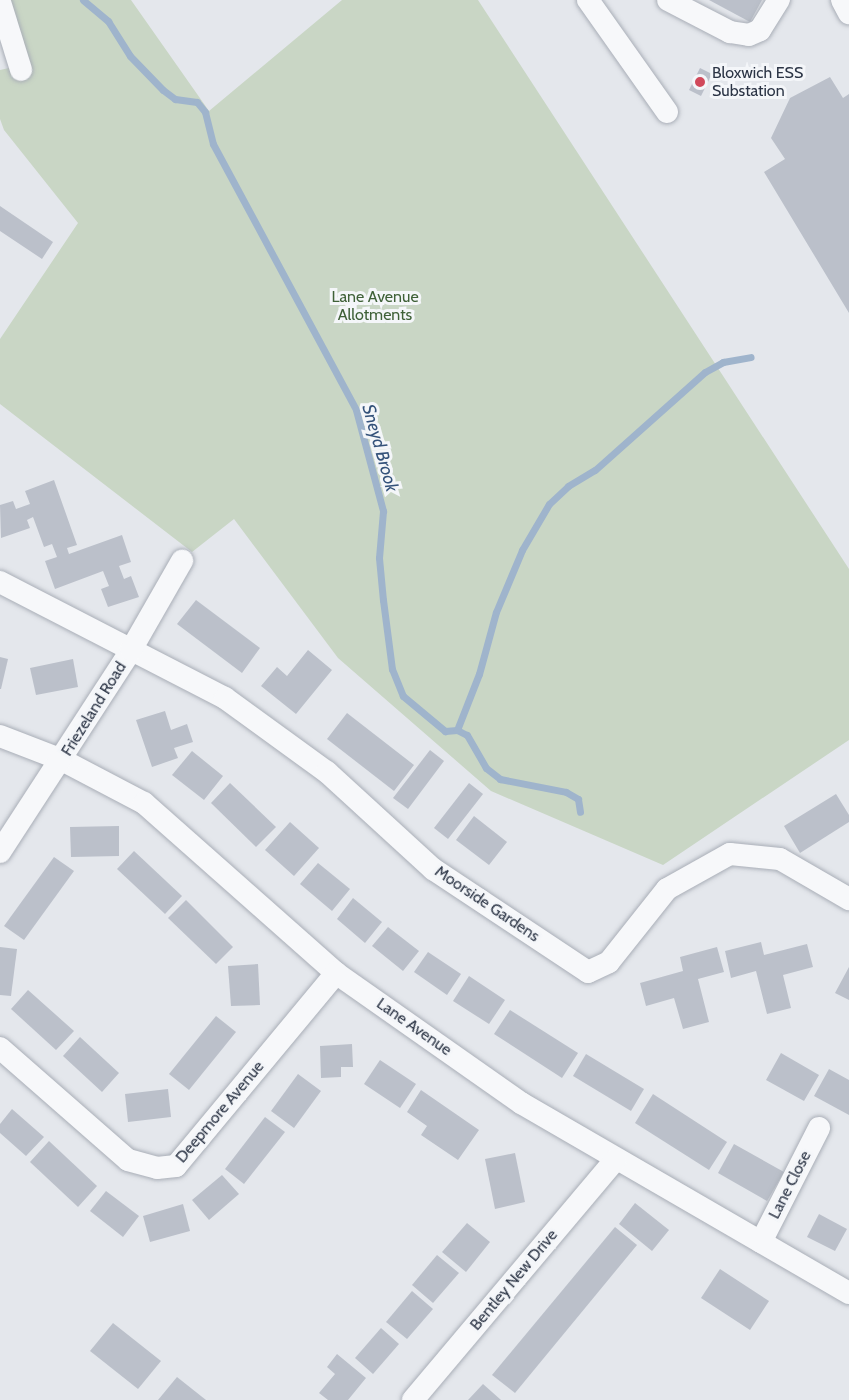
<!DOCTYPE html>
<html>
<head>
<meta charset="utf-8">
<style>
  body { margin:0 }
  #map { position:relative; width:849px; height:1400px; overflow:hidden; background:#e4e7ec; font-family:Cabin,sans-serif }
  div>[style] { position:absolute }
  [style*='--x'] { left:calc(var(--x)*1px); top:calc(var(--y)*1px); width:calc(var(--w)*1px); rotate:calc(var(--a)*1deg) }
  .green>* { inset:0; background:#c9d6c5 }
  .stream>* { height:7px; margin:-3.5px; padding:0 3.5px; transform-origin:3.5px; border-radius:3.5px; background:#9fb4cc }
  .building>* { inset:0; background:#bbc0ca }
  .roads { filter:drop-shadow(0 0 2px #a9aeb7) drop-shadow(0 0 2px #a9aeb7) }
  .minor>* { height:22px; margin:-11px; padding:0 11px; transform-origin:11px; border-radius:11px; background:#f7f8fa }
  .dots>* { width:16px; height:16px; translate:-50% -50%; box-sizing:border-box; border:3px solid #f4f6f9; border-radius:50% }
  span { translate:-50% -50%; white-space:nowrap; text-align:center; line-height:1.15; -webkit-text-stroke:6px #f4f6f9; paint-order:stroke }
  .poi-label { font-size:16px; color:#2b3445 }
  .left { translate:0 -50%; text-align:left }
  .park-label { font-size:16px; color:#3f6138 }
  .street-label { font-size:16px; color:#2b3445 }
  .water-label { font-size:18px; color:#34527a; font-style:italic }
</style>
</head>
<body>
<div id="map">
  <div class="green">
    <div style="clip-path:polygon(6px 0,131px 0,209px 111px,342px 0,478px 0,849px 569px,849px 740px,663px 865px,491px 791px,338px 658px,234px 519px,192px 552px,0 404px,0 339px,78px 223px,4px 130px,0 119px,0 70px,9px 68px)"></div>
  </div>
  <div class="stream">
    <div style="--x:83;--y:0;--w:33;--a:40"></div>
    <div style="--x:108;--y:21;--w:41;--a:57.8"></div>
    <div style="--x:130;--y:56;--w:47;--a:45.9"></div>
    <div style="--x:163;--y:90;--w:15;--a:37"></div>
    <div style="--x:175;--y:99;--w:22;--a:8"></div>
    <div style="--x:197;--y:102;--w:13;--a:51"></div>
    <div style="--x:205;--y:112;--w:33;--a:76"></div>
    <div style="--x:213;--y:144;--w:302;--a:61.7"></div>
    <div style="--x:356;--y:410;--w:105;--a:75"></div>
    <div style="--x:383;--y:511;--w:47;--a:94.9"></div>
    <div style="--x:379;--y:558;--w:42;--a:84.6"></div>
    <div style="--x:383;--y:600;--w:70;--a:82.6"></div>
    <div style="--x:392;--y:669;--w:29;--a:68"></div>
    <div style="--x:403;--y:696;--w:55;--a:39.8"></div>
    <div style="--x:445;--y:731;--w:12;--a:-5"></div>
    <div style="--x:457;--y:730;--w:11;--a:27"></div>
    <div style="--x:467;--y:735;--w:38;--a:60"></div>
    <div style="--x:486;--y:768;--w:18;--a:38"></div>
    <div style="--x:500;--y:779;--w:67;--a:11.1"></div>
    <div style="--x:566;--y:792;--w:14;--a:30"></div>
    <div style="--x:578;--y:799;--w:13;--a:81"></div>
    <div style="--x:457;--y:730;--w:60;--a:-68.6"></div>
    <div style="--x:479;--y:674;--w:64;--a:-74.7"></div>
    <div style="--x:496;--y:612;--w:67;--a:-67.2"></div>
    <div style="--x:522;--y:550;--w:53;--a:-59.6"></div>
    <div style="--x:549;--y:504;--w:26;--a:-43"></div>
    <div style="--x:568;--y:486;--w:31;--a:-31"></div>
    <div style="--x:595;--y:470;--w:147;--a:-41.7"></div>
    <div style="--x:705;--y:372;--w:21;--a:-29"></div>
    <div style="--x:723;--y:362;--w:28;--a:-10"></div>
  </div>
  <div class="building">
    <div style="clip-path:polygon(709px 0,762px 0,750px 22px)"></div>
    <div style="clip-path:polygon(700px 68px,712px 74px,701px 96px,689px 90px)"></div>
    <div style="clip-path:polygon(830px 77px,843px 98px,849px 94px,849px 313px,764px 172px,785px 159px,771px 138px,790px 98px)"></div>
    <div style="clip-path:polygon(0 206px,53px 242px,42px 259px,0 231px)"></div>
    <div style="clip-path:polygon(54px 480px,77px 545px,67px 548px,69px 554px,122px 535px,131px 562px,119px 566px,124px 579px,131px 576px,139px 597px,108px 607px,101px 589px,109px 586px,103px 571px,55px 589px,45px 561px,57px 557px,52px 544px,44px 547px,33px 517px,27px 520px,30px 528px,1px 538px,0 505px,13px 501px,16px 509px,30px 504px,25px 491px)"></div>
    <div style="clip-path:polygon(196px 600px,260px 648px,242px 673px,177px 624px)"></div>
    <div style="clip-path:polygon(308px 650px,332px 670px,296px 714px,261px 686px,277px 667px,287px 676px)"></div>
    <div style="clip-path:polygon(0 657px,8px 659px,1px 689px,0 689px)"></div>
    <div style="clip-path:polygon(73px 659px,78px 687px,36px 695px,30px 668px)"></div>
    <div style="clip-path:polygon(165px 711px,171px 730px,187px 724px,193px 742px,174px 748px,178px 758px,152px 767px,136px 720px)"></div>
    <div style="clip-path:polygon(347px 713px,414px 765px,394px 791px,327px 739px)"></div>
    <div style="clip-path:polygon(430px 750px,444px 761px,408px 809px,393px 798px)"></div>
    <div style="clip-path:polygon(192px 751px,223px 776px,204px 800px,172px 775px)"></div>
    <div style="clip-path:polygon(230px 783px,276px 827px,256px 847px,211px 803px)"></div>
    <div style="clip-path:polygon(469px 783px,483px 794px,448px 839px,434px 828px)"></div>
    <div style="clip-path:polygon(836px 794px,849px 815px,849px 822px,800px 853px,784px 826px)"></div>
    <div style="clip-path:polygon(474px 816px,507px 842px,489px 865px,456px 840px)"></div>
    <div style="clip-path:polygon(290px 822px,319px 848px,294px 876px,265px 850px)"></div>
    <div style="clip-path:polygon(119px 826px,119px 856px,71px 857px,70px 827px)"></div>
    <div style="clip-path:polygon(134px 851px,182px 896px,165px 914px,117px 869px)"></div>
    <div style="clip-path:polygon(54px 857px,74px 871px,24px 940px,4px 926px)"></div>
    <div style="clip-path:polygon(318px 863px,350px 889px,332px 911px,300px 884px)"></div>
    <div style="clip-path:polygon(353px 898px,382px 922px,365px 943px,337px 919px)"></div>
    <div style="clip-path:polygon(186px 900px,233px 947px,216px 964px,168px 918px)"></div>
    <div style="clip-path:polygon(388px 927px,419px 951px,403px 971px,372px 946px)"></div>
    <div style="clip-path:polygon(761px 942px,764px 955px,807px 944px,813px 967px,783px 975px,791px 1008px,767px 1014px,756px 971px,731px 978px,725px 951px)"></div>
    <div style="clip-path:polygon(0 947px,17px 949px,11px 996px,0 995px)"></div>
    <div style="clip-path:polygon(717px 947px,724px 972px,698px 979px,709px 1022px,683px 1029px,674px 998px,646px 1006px,640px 983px,683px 971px,680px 957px)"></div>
    <div style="clip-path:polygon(428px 952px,461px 974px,447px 995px,414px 972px)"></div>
    <div style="clip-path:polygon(258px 964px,260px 1005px,231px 1006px,228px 966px)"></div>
    <div style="clip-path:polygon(849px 967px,849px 1000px,835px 993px)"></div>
    <div style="clip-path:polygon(469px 976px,505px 1000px,489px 1024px,453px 1001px)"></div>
    <div style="clip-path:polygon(28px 990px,74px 1031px,56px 1050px,11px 1009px)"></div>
    <div style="clip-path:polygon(510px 1010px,578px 1053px,562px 1078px,494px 1034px)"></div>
    <div style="clip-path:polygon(216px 1016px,236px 1032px,189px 1090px,169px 1074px)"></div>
    <div style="clip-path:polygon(80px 1037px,119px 1073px,102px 1092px,63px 1056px)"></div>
    <div style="clip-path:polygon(352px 1044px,353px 1067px,341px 1067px,341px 1077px,321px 1078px,320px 1046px)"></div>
    <div style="clip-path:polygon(781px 1053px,819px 1075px,804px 1101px,766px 1080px)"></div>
    <div style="clip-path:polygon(586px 1054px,644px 1089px,631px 1111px,573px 1076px)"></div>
    <div style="clip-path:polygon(380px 1060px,416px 1084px,400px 1108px,364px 1084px)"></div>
    <div style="clip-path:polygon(829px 1069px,849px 1080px,849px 1115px,814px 1096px)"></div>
    <div style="clip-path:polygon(298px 1074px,321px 1091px,294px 1128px,271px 1111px)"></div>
    <div style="clip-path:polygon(168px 1089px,171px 1117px,128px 1122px,125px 1094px)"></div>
    <div style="clip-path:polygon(421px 1090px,479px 1130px,458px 1160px,421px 1135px,427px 1126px,407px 1112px)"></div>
    <div style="clip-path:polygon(653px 1094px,727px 1142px,709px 1170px,635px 1123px)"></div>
    <div style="clip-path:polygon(12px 1109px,44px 1137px,26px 1156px,0 1133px,0 1124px)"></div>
    <div style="clip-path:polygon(265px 1117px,285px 1132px,244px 1184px,225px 1169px)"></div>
    <div style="clip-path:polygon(49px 1141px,97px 1186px,78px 1207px,30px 1162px)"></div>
    <div style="clip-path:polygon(734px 1144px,784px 1172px,767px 1201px,718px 1173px)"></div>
    <div style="clip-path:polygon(515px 1153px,525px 1202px,495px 1209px,485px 1159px)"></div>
    <div style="clip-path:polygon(222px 1175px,239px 1194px,209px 1220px,192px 1200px)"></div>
    <div style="clip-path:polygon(106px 1191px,139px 1216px,123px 1237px,90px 1211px)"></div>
    <div style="clip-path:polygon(635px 1203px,669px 1230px,652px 1251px,619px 1224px)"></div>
    <div style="clip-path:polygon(183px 1204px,190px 1231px,150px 1242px,143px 1216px)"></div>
    <div style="clip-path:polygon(819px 1214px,847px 1229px,835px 1251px,807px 1237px)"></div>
    <div style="clip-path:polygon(467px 1223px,490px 1242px,466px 1272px,442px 1252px)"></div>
    <div style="clip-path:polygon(615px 1227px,637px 1245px,515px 1393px,492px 1375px)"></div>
    <div style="clip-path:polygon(437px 1255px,459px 1273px,433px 1303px,412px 1285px)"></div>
    <div style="clip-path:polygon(720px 1269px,769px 1301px,750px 1330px,701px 1298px)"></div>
    <div style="clip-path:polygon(412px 1291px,433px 1309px,407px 1339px,386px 1322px)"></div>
    <div style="clip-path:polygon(113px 1323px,161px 1361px,138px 1389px,90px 1351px)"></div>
    <div style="clip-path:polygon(381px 1328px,399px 1344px,373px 1374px,355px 1358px)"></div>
    <div style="clip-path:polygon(337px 1354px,366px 1378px,348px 1400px,328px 1400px,319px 1393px,335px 1374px,327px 1367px)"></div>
    <div style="clip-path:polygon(177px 1377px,206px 1400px,158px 1400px)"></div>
    <div style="clip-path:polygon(483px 1384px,501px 1400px,468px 1400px)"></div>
  </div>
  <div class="roads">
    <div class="minor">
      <div style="--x:588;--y:0;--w:137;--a:54.8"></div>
      <div style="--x:668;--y:0;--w:70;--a:27.3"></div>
      <div style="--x:730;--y:32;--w:19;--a:9"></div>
      <div style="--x:749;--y:35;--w:12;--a:-24"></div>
      <div style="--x:760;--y:30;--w:36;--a:-58"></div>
      <div style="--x:842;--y:0;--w:15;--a:62"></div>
      <div style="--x:0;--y:2;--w:71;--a:72.8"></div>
      <div style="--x:0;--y:582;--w:253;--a:27.3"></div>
      <div style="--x:225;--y:698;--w:126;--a:36"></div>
      <div style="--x:327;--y:772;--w:144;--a:42.5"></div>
      <div style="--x:433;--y:869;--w:186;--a:33.6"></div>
      <div style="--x:588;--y:972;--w:23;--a:-25"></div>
      <div style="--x:609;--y:962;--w:93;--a:-51.5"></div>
      <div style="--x:667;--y:889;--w:72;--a:-29.1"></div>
      <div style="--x:730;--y:854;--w:50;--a:5.7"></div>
      <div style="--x:780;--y:859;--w:80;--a:30.1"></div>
      <div style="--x:0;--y:736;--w:66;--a:21.2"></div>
      <div style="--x:62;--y:760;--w:93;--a:27.7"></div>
      <div style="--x:144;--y:803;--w:256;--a:41.5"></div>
      <div style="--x:336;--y:973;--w:226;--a:35.1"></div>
      <div style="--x:521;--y:1103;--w:379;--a:30.1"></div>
      <div style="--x:0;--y:852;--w:241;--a:-57"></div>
      <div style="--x:131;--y:650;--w:103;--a:-60.2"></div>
      <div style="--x:0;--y:1048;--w:170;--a:41.2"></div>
      <div style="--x:128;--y:1160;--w:30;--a:15"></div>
      <div style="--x:157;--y:1168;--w:19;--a:-6"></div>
      <div style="--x:176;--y:1166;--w:251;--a:-50.3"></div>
      <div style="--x:761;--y:1242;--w:128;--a:-63"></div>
      <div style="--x:413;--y:1400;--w:314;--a:-49.9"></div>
    </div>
  </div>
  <div class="dots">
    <div style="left:700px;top:82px;background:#d1495b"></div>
  </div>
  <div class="poi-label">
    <span class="left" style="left:712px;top:82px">Bloxwich ESS<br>Substation</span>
  </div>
  <div class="park-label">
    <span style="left:375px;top:306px">Lane Avenue<br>Allotments</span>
  </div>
  <div class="street-label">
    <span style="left:94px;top:709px;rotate:-58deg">Friezeland Road</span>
    <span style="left:487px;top:904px;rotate:34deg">Moorside Gardens</span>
    <span style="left:414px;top:1027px;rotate:35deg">Lane Avenue</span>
    <span style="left:220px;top:1112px;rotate:-50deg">Deepmore Avenue</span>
    <span style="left:790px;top:1185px;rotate:-63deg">Lane Close</span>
    <span style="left:514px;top:1280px;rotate:-50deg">Bentley New Drive</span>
  </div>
  <div class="water-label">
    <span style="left:380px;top:448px;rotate:74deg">Sneyd Brook</span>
  </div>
</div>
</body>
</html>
